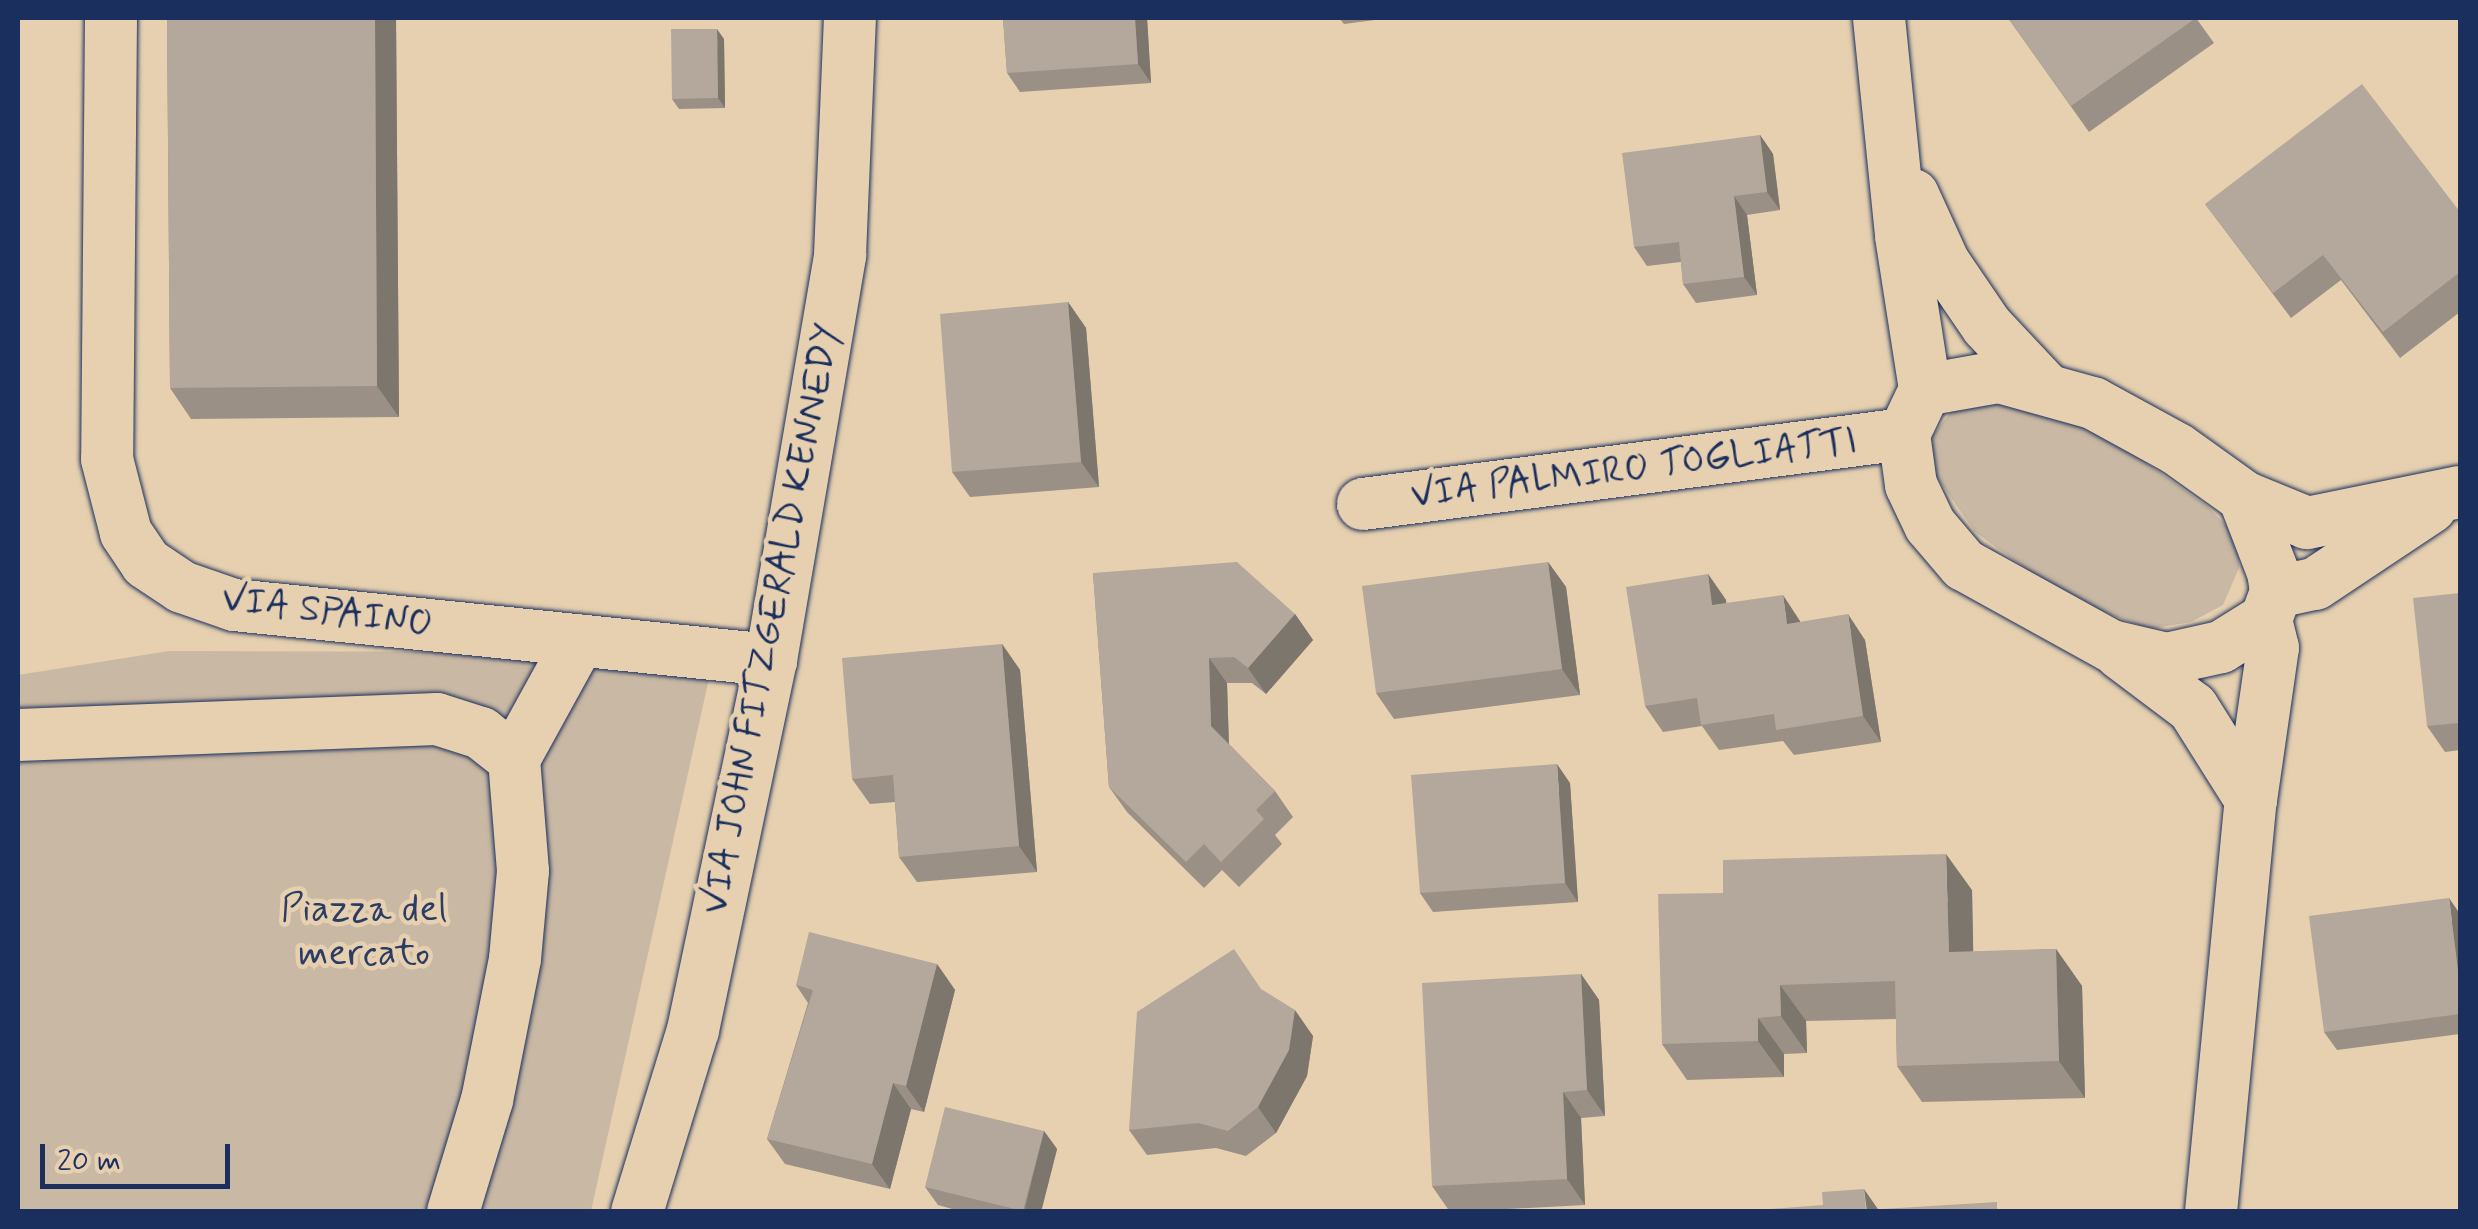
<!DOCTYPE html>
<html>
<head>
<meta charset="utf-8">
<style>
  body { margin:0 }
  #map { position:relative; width:2478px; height:1229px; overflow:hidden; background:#e6d0af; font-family:Mynerve,sans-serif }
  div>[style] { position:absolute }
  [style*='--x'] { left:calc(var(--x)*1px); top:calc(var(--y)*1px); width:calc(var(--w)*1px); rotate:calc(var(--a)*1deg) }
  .green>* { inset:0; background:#c9b8a3 }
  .roads { filter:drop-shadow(0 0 2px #1b2f5e) drop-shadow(0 0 2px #1b2f5e) }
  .street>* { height:52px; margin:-26px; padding:0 26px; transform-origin:26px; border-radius:26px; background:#e6d0af }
  .wall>* { inset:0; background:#9a9085 }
  .shaded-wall>* { inset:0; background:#7d766c }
  .building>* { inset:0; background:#b3a89b }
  span { translate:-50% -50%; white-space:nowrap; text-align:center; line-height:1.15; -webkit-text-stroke:9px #e6d0af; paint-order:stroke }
  .street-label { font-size:38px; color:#1b2f5e }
  .park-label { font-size:38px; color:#2c3d65 }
  .frame { position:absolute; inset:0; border:20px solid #1b2f5e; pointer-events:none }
  .scale { position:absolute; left:40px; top:1144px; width:190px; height:45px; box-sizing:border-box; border:5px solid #1b2f5e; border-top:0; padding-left:12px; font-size:30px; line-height:35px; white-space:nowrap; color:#1b2f5e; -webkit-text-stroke:8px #e6d0af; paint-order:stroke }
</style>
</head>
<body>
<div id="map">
  <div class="green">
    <div style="clip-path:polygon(2011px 393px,2128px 450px,2207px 506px,2237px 537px,2239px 568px,2223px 605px,2191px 622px,2149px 629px,2067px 598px,1975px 532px,1930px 467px,1933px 435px,1951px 412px)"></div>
    <div style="clip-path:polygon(169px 651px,537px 652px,710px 674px,591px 1211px,18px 1212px,18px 675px)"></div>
  </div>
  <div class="roads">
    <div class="street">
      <div style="--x:111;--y:18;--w:441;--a:90.5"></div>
      <div style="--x:107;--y:459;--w:76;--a:75.6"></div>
      <div style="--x:126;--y:533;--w:36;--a:56"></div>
      <div style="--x:146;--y:563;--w:43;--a:33.7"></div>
      <div style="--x:182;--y:587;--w:55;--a:19.1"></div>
      <div style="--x:234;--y:605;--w:540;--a:5.85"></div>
      <div style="--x:1879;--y:18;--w:219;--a:84.2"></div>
      <div style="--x:1901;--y:236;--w:156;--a:81.1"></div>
      <div style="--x:1913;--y:195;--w:75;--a:65.5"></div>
      <div style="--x:1944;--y:263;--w:76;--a:55.7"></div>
      <div style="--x:1987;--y:326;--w:83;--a:46.9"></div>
      <div style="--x:1999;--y:377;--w:98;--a:15.5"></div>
      <div style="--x:2093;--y:403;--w:96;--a:28.7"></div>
      <div style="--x:2177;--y:449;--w:82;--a:35.6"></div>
      <div style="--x:2244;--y:497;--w:80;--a:68.9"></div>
      <div style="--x:2273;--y:572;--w:20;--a:81"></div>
      <div style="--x:2276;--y:592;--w:29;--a:110"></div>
      <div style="--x:2266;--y:619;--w:53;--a:148.1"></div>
      <div style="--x:2221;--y:647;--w:55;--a:167.5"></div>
      <div style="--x:2167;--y:659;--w:57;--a:-166.9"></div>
      <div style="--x:2111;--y:646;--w:168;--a:-151.1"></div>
      <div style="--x:1964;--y:565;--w:52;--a:-130.4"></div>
      <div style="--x:1930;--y:525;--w:44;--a:-115.4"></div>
      <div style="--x:1911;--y:485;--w:51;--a:-97.8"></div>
      <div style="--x:1904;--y:434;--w:49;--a:-64.5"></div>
      <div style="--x:1925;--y:390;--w:75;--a:-10"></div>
      <div style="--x:2244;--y:497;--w:68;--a:22.4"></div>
      <div style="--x:2307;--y:523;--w:156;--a:-11.5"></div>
      <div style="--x:1363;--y:504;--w:546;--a:-7.37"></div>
      <div style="--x:2276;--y:592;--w:40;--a:-12"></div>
      <div style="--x:2315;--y:584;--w:139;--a:-33.6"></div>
      <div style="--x:2120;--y:653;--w:91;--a:37"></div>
      <div style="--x:2193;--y:708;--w:109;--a:57.8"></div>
      <div style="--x:18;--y:735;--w:419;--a:-2.2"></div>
      <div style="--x:437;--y:719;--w:46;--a:17.7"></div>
      <div style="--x:481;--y:733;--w:42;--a:38.2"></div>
      <div style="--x:514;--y:759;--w:112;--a:85.4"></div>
      <div style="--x:523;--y:871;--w:88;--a:95.2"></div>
      <div style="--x:515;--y:959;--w:144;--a:101.2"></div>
      <div style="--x:487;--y:1100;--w:117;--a:106.9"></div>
      <div style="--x:514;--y:759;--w:135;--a:-61.2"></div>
      <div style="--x:637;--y:1212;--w:190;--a:-72.9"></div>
      <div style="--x:693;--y:1030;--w:378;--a:-78.1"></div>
      <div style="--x:771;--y:660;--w:411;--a:-80.3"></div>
      <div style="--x:840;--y:255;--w:237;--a:-87.6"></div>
      <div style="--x:2211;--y:1212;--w:414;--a:-84.5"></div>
      <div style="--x:2251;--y:800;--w:154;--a:-81.8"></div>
      <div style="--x:2273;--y:648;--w:30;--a:-104"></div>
    </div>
  </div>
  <div class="wall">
    <div style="clip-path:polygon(167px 18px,396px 18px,399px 417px,191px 419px,170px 388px)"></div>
    <div style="clip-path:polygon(1003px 18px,1147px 18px,1151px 83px,1020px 92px,1007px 73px)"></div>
    <div style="clip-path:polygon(1339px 18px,1390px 18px,1344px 24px)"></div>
    <div style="clip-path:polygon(2008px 18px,2196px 18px,2214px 43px,2089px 132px)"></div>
    <div style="clip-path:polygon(724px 39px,725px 108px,679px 109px,672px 99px)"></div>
    <div style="clip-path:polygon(1760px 135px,1773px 154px,1780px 210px,1747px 215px,1757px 295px,1696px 303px,1683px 284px,1681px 262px,1647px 266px,1634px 247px)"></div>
    <div style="clip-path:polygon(2205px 204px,2460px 212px,2460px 312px,2400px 358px,2341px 280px,2291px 318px)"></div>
    <div style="clip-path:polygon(1068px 302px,1086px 328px,1099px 487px,970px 497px,952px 472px)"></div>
    <div style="clip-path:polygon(1548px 562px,1566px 587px,1580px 695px,1394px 719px,1376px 693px)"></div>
    <div style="clip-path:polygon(1093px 573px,1295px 614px,1313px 640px,1266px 694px,1252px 683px,1227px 683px,1229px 744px,1275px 791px,1293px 817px,1275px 835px,1282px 844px,1239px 887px,1222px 870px,1204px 888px,1127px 812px,1109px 787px)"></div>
    <div style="clip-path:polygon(1708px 574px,1726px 600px,1726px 603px,1865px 640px,1881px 742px,1794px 755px,1783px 741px,1719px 750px,1702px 726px,1663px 732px,1645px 706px)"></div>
    <div style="clip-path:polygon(2460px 593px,2460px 750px,2445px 752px,2427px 726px)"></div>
    <div style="clip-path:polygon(1002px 644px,1020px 670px,1037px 872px,917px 882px,899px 857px,895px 802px,870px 804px,852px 779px)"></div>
    <div style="clip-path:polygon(1570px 783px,1578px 902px,1433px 912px,1420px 893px)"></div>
    <div style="clip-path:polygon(1972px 890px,1973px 952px,2056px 949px,2082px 986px,2085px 1098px,1922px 1102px,1897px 1066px,1896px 1019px,1806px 1021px,1807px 1053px,1784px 1054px,1784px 1077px,1687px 1080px,1662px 1044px)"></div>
    <div style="clip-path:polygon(2460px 914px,2460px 1034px,2337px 1050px,2324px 1032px)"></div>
    <div style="clip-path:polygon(937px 964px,955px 990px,924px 1112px,911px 1109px,890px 1189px,785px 1164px,767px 1139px,808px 1003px,796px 985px)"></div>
    <div style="clip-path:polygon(1581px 974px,1599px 1000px,1605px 1116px,1581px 1118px,1585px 1205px,1450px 1212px,1432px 1186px)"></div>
    <div style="clip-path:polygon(1262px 990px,1313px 1036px,1307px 1076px,1276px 1133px,1246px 1156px,1216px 1148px,1147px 1155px,1129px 1130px)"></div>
    <div style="clip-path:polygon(1044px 1131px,1057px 1149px,1041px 1212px,963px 1212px,938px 1205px,925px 1187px)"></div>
  </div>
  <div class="shaded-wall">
    <div style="clip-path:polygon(375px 18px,396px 18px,399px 417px,377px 386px)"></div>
    <div style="clip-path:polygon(1135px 18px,1147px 18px,1151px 83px,1138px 64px)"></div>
    <div style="clip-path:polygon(717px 29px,724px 39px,725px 108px,718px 98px)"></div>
    <div style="clip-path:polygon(1760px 135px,1773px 154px,1780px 210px,1767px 192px)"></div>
    <div style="clip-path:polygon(1734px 196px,1747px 215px,1757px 295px,1744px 277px)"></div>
    <div style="clip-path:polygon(1068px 302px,1086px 328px,1099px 487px,1081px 462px)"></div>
    <div style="clip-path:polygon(1548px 562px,1566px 587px,1580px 695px,1562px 669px)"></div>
    <div style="clip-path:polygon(1708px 574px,1726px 600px,1730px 631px,1712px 605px)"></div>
    <div style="clip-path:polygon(1783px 595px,1800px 621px,1805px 649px,1787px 624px)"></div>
    <div style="clip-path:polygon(1295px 614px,1313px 640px,1266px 694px,1248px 668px)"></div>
    <div style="clip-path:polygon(1848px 614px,1865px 640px,1881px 742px,1863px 716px)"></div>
    <div style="clip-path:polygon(1002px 644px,1020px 670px,1037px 872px,1019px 846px)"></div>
    <div style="clip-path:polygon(1209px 658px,1227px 683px,1229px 751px,1211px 726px)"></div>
    <div style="clip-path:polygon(1557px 764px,1570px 783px,1578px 902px,1565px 883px)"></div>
    <div style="clip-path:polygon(1946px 854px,1972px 890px,1974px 989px,1949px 952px)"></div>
    <div style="clip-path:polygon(2449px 898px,2460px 914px,2460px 987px)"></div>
    <div style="clip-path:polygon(2056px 949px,2082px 986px,2085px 1098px,2059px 1061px)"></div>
    <div style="clip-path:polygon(937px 964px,955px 990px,924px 1112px,906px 1086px)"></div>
    <div style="clip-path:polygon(1581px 974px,1599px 1000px,1605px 1116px,1587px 1090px)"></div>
    <div style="clip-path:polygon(1780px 985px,1806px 1021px,1807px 1053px,1781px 1016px)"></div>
    <div style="clip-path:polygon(1295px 1010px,1313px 1036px,1307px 1076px,1276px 1133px,1258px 1107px)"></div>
    <div style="clip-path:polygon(1758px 1018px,1784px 1054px,1784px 1077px,1758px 1041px)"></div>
    <div style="clip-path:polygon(893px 1083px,911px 1109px,890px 1189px,872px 1164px)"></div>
    <div style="clip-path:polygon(1563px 1092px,1581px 1118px,1585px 1205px,1567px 1179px)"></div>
    <div style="clip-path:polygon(1044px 1131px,1057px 1149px,1041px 1212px,1024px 1212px)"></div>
    <div style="clip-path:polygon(1864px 1189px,1880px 1212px,1867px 1212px)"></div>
  </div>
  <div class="building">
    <div style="clip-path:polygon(167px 18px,375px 18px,377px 386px,170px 388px)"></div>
    <div style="clip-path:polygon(1003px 18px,1135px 18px,1138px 64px,1007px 73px)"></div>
    <div style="clip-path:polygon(2008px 18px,2196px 18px,2071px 106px)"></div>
    <div style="clip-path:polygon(671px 29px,717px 29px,718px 98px,672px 99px)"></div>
    <div style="clip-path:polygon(2362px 84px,2460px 212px,2460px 272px,2383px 332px,2323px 255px,2273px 293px,2205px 204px)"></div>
    <div style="clip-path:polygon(1760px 135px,1767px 192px,1734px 196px,1744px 277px,1683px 284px,1679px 242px,1634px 247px,1622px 153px)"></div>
    <div style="clip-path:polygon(1068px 302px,1081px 462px,952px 472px,940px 314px)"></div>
    <div style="clip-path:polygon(1237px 562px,1295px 614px,1248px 668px,1234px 657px,1209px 658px,1211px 726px,1275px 791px,1256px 810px,1264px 819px,1221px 862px,1204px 844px,1186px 862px,1109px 787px,1093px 573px)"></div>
    <div style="clip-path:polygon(1548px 562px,1562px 669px,1376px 693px,1362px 586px)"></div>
    <div style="clip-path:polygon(1708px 574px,1712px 605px,1783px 595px,1787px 624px,1848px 614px,1863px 716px,1776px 730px,1774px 714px,1701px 725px,1697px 698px,1645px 706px,1626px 587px)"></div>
    <div style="clip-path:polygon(2460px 593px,2460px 723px,2427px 726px,2413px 598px)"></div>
    <div style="clip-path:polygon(1002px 644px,1019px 846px,899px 857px,893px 775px,852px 779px,842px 658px)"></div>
    <div style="clip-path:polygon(1557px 764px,1565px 883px,1420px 893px,1411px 775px)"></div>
    <div style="clip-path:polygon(1946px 854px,1949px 952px,2056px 949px,2059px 1061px,1897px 1066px,1895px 981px,1780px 985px,1781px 1016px,1758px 1018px,1758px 1041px,1662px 1044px,1658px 894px,1723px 893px,1723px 860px)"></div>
    <div style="clip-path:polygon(2449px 898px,2460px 987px,2460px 1014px,2324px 1032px,2309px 916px)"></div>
    <div style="clip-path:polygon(809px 932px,937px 964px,906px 1086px,893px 1083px,872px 1164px,767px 1139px,813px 990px,796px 985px)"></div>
    <div style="clip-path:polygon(1234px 949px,1261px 989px,1295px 1010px,1289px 1050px,1258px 1107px,1228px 1131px,1198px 1123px,1129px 1130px,1137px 1012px)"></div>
    <div style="clip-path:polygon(1581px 974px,1587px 1090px,1563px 1092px,1567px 1179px,1432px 1186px,1422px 983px)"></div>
    <div style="clip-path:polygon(945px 1107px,1044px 1131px,1023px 1211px,925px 1187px)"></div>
    <div style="clip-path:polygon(1864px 1189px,1866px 1210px,1997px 1202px,1997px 1212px,1731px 1212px,1823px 1205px,1822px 1192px)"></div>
  </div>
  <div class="street-label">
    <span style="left:1634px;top:469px;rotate:-7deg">VIA PALMIRO TOGLIATTI</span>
    <span style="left:327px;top:612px;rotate:7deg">VIA SPAINO</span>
    <span style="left:772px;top:619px;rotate:-79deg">VIA JOHN FITZGERALD KENNEDY</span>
  </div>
  <div class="park-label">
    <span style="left:364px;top:932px">Piazza del<br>mercato</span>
  </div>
  <div class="frame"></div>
  <div class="scale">20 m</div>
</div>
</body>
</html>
